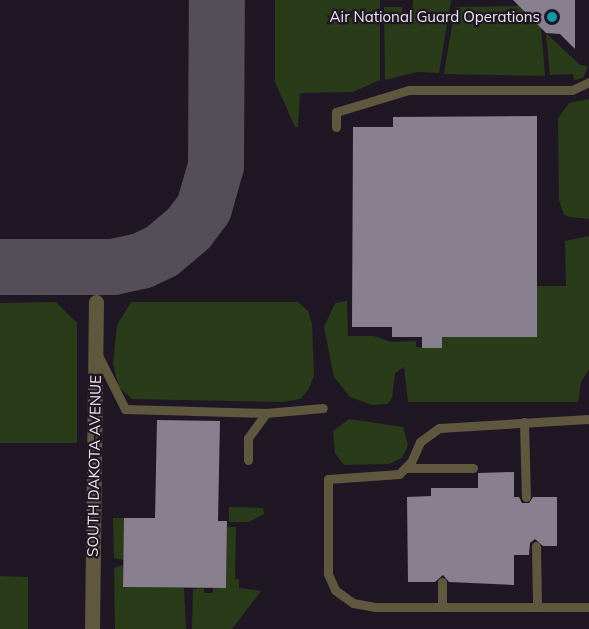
<!DOCTYPE html>
<html>
<head>
<meta charset="utf-8">
<style>
  body { margin:0 }
  #map { position:relative; width:589px; height:629px; overflow:hidden; background:#1f1824; font-family:Mulish,sans-serif }
  div>[style] { position:absolute }
  [style*='--x'] { left:calc(var(--x)*1px); top:calc(var(--y)*1px); width:calc(var(--w)*1px); rotate:calc(var(--a)*1deg) }
  .green>* { inset:0; background:#293b18 }
  .taxiway>* { height:56px; margin:-28px; padding:0 28px; transform-origin:28px; border-radius:28px; background:#544e59 }
  .building>* { inset:0; background:#887f8f }
  .service>* { height:9px; margin:-4.5px; padding:0 4.5px; transform-origin:4.5px; border-radius:4.5px; background:#60573f }
  .minor>* { height:15px; margin:-7.5px; padding:0 7.5px; transform-origin:7.5px; border-radius:7.5px; background:#60573f }
  .dots>* { width:16px; height:16px; translate:-50% -50%; box-sizing:border-box; border:3px solid #1f1824; border-radius:50% }
  span { translate:-50% -50%; white-space:nowrap; text-align:center; line-height:1.15; -webkit-text-stroke:4.5px #1f1824; paint-order:stroke }
  .poi-label { font-size:15px; color:#ece7f0 }
  .right { translate:-100% -50%; text-align:right }
  .street-label { font-size:15px; color:#ece7f0 }
</style>
</head>
<body>
<div id="map">
  <div class="green">
    <div style="clip-path:polygon(275px 0,380px 0,380px 80px,353px 92px,300px 93px,298px 127px,295px 127px,275px 82px)"></div>
    <div style="clip-path:polygon(413px 0,451px 0,439px 73px,417px 72px,385px 80px,384px 7px,402px 7px,402px 13px,412px 14px)"></div>
    <div style="clip-path:polygon(519px 6px,541px 28px,545px 76px,444px 74px,455px 7px)"></div>
    <div style="clip-path:polygon(546px 33px,580px 65px,588px 66px,583px 78px,574px 80px,573px 74px,550px 75px)"></div>
    <div style="clip-path:polygon(589px 99px,589px 219px,570px 217px,564px 215px,559px 200px,558px 118px,569px 103px)"></div>
    <div style="clip-path:polygon(589px 236px,589px 369px,581px 382px,578px 402px,408px 402px,404px 367px,395px 373px,392px 398px,388px 404px,372px 405px,350px 397px,334px 377px,324px 327px,335px 303px,347px 301px,348px 336px,374px 336px,391px 342px,416px 341px,416px 347px,442px 348px,442px 337px,537px 286px,566px 286px,565px 241px)"></div>
    <div style="clip-path:polygon(56px 302px,77px 323px,77px 443px,0 443px,0 303px)"></div>
    <div style="clip-path:polygon(131px 302px,298px 302px,308px 311px,312px 324px,314px 376px,308px 390px,300px 399px,283px 402px,132px 399px,119px 387px,113px 364px,117px 325px)"></div>
    <div style="clip-path:polygon(349px 419px,403px 427px,408px 445px,402px 458px,389px 464px,344px 465px,335px 453px,333px 431px)"></div>
    <div style="clip-path:polygon(229px 507px,263px 508px,264px 514px,249px 522px,229px 522px)"></div>
    <div style="clip-path:polygon(113px 518px,124px 518px,124px 560px,114px 558px)"></div>
    <div style="clip-path:polygon(227px 527px,236px 527px,235px 579px,239px 579px,239px 588px,261px 591px,232px 629px,192px 629px,193px 589px,204px 588px,204px 593px,213px 593px,213px 588px,226px 588px)"></div>
    <div style="clip-path:polygon(123px 565px,123px 587px,184px 588px,186px 629px,115px 629px,114px 568px)"></div>
    <div style="clip-path:polygon(0 576px,28px 577px,28px 629px,0 629px)"></div>
  </div>
  <div class="taxiway">
    <div style="--x:0;--y:267;--w:113;--a:0"></div>
    <div style="--x:113;--y:267;--w:29;--a:-12"></div>
    <div style="--x:141;--y:261;--w:23;--a:-25"></div>
    <div style="--x:162;--y:251;--w:35;--a:-40"></div>
    <div style="--x:189;--y:228;--w:25;--a:-53"></div>
    <div style="--x:204;--y:208;--w:44;--a:-74.1"></div>
    <div style="--x:216;--y:166;--w:166;--a:-89.7"></div>
  </div>
  <div class="building">
    <div style="clip-path:polygon(513px 0,575px 0,575px 49px,560px 34px,546px 33px)"></div>
    <div style="clip-path:polygon(537px 116px,537px 337px,442px 337px,442px 348px,422px 348px,422px 337px,392px 337px,392px 327px,352px 327px,353px 127px,393px 127px,393px 117px)"></div>
    <div style="clip-path:polygon(157px 420px,220px 421px,218px 521px,227px 521px,226px 588px,123px 587px,124px 518px,155px 518px)"></div>
    <div style="clip-path:polygon(514px 472px,514px 497px,519px 497px,522px 503px,529px 503px,533px 497px,557px 497px,557px 546px,543px 546px,535px 539px,530px 543px,529px 555px,514px 555px,514px 585px,449px 582px,443px 575px,435px 582px,408px 582px,407px 497px,431px 496px,431px 488px,478px 488px,478px 473px)"></div>
  </div>
  <div class="service">
    <div style="--x:336;--y:127;--w:15;--a:-90"></div>
    <div style="--x:336;--y:112;--w:76;--a:-16.8"></div>
    <div style="--x:409;--y:90;--w:163;--a:0"></div>
    <div style="--x:572;--y:90;--w:19;--a:-25"></div>
    <div style="--x:97;--y:353;--w:63;--a:63.4"></div>
    <div style="--x:125;--y:409;--w:141;--a:1.6"></div>
    <div style="--x:589;--y:419;--w:150;--a:176.6"></div>
    <div style="--x:439;--y:428;--w:24;--a:144"></div>
    <div style="--x:420;--y:442;--w:22;--a:114"></div>
    <div style="--x:411;--y:462;--w:17;--a:135"></div>
    <div style="--x:399;--y:474;--w:71;--a:176"></div>
    <div style="--x:328;--y:479;--w:95;--a:90"></div>
    <div style="--x:328;--y:574;--w:17;--a:66"></div>
    <div style="--x:335;--y:590;--w:22;--a:36"></div>
    <div style="--x:353;--y:603;--w:22;--a:10"></div>
    <div style="--x:375;--y:607;--w:214;--a:0"></div>
    <div style="--x:524;--y:422;--w:75;--a:88.5"></div>
    <div style="--x:248;--y:460;--w:22;--a:-90"></div>
    <div style="--x:248;--y:438;--w:31;--a:-54"></div>
    <div style="--x:266;--y:413;--w:57;--a:-5"></div>
    <div style="--x:405;--y:468;--w:68;--a:0"></div>
    <div style="--x:536;--y:546;--w:60;--a:89"></div>
    <div style="--x:442;--y:582;--w:25;--a:90"></div>
  </div>
  <div class="minor">
    <div style="--x:92;--y:629;--w:327;--a:-89.3"></div>
  </div>
  <div class="dots">
    <div style="left:552px;top:17px;background:#0f9aa8"></div>
  </div>
  <div class="poi-label">
    <span class="right" style="left:540px;top:17px">Air National Guard Operations</span>
  </div>
  <div class="street-label">
    <span style="left:94px;top:466px;rotate:-89deg">SOUTH DAKOTA AVENUE</span>
  </div>
</div>
</body>
</html>
